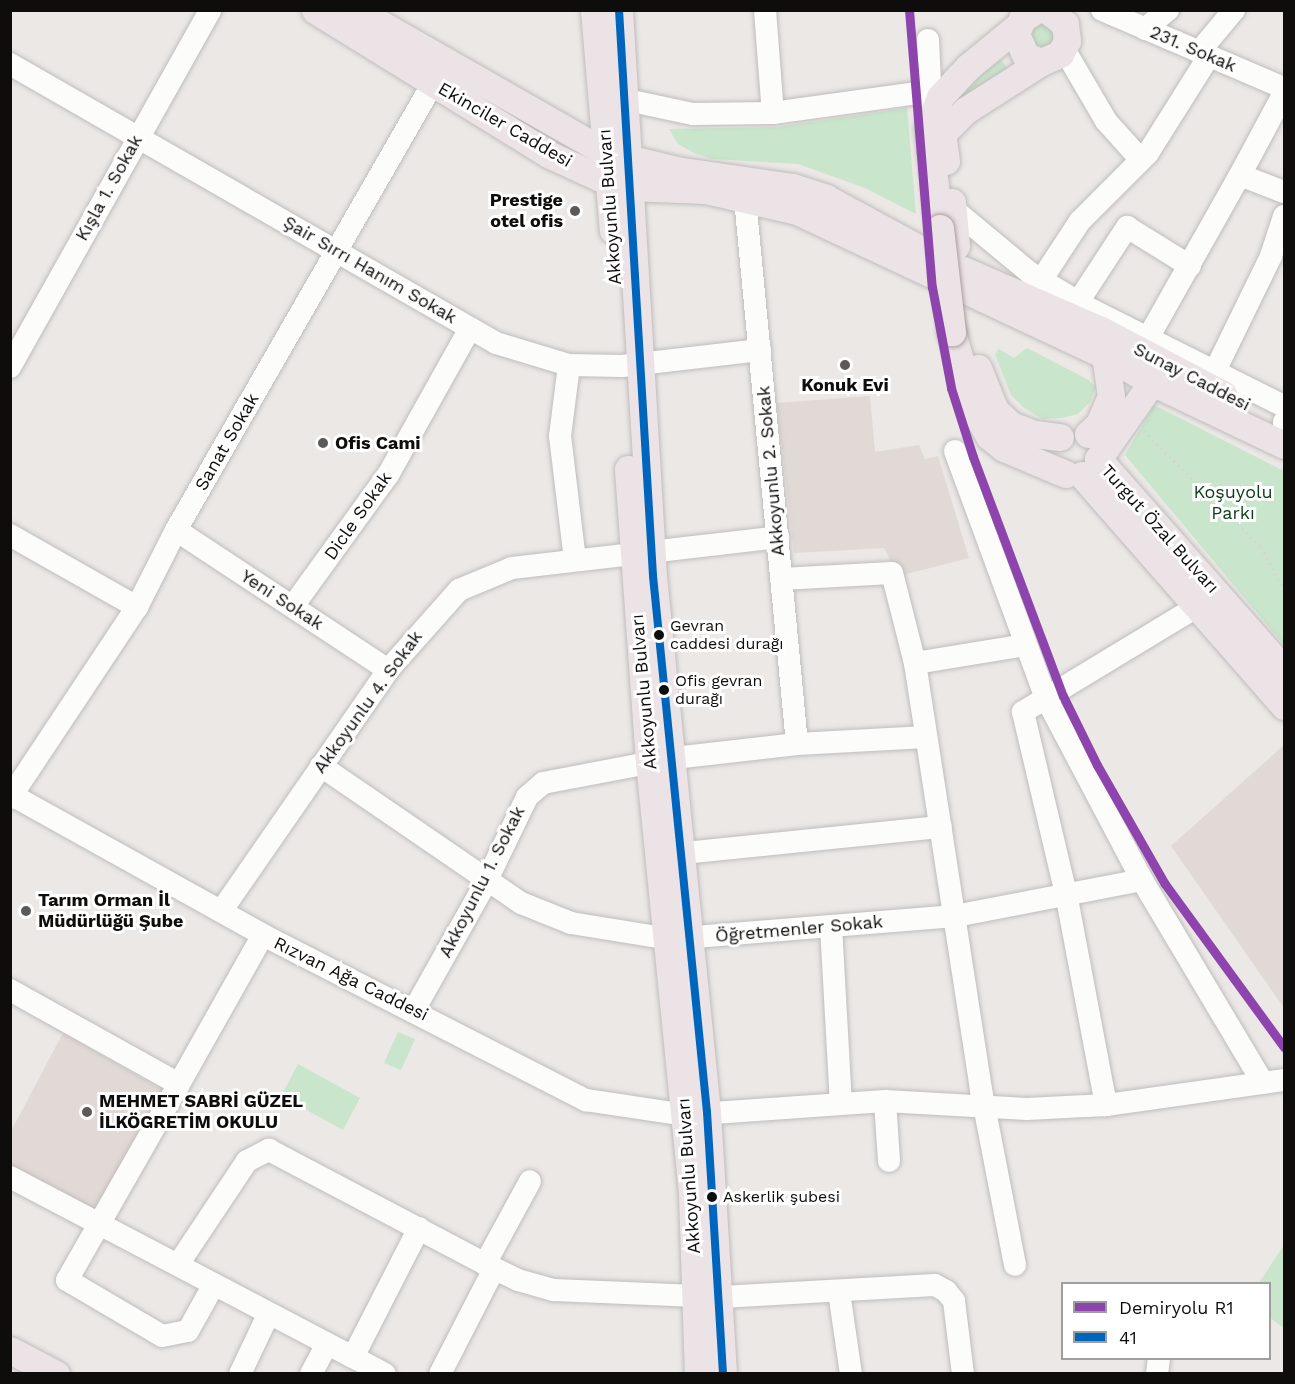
<!DOCTYPE html>
<html>
<head>
<meta charset="utf-8">
<style>
  body { margin:0 }
  #map { position:relative; width:1295px; height:1384px; overflow:hidden; background:#ebe8e6; font-family:"Work Sans",sans-serif }
  div>[style] { position:absolute }
  [style*='--x'] { left:calc(var(--x)*1px); top:calc(var(--y)*1px); width:calc(var(--w)*1px); rotate:calc(var(--a)*1deg) }
  .built>* { inset:0; background:#e1d9d5 }
  .green>* { inset:0; background:#c9e5cb }
  .round { border-radius:50% }
  .path>* { height:3px; margin-top:-1.5px; transform-origin:0; background:repeating-linear-gradient(90deg,#d5d4d3 0 1.5px,transparent 0 6px) }
  .roads { filter:drop-shadow(0 0 2px #bfbdbc) drop-shadow(0 0 2px #bfbdbc) }
  .minor>* { height:22px; margin:-11px; padding:0 11px; transform-origin:11px; border-radius:11px; background:#fcfcfb }
  .major>* { height:27px; margin:-13.5px; padding:0 13.5px; transform-origin:13.5px; border-radius:13.5px; background:#ece3e6 }
  .bridges { filter:drop-shadow(0 0 2px #ab9b9f) drop-shadow(0 0 2px #ab9b9f) }
  .major-bridge>* { height:27px; margin:-13.5px; padding:0 13.5px; transform-origin:13.5px; border-radius:13.5px; background:#ece3e6 }
  .bus-1>* { height:8px; margin:-4px; padding:0 4px; transform-origin:4px; border-radius:4px; background:#0065bd }
  .rail-1>* { height:9px; margin:-4.5px; padding:0 4.5px; transform-origin:4.5px; border-radius:4.5px; background:#8e44ad }
  .dots>* { width:16px; height:16px; translate:-50% -50%; box-sizing:border-box; border:3px solid #fff; border-radius:50% }
  span { translate:-50% -50%; white-space:nowrap; text-align:center; line-height:1.15; -webkit-text-stroke:6px #fff; paint-order:stroke }
  .bus-label { font-size:16px; color:#0f0d0c }
  .left { translate:0 -50%; text-align:left }
  .street-label { font-size:18px; color:#0f0d0c }
  .poi-label { font-size:18px; color:#0f0d0c; font-weight:700 }
  .right { translate:-100% -50%; text-align:right }
  .park-label { font-size:18px; color:#0b3b18 }
  .frame { position:absolute; inset:0; border:12px solid #0f0d0c; pointer-events:none }
  .legend { position:absolute; left:1061px; top:1282px; width:210px; height:78px; box-sizing:border-box; background:#fff; border:2px solid #9f9e9e; margin:0; padding:8px 10px; list-style:none; font-size:18px; color:#0f0d0c }
  .legend li { display:flex; align-items:center; gap:12px; height:30px }
  .legend b { width:30px; border:2px solid #9f9e9e }
</style>
</head>
<body>
<div id="map">
  <div class="built">
    <div style="clip-path:polygon(870px 396px,875px 452px,919px 445px,925px 459px,938px 456px,969px 558px,899px 576px,884px 548px,794px 553px,777px 403px)"></div>
    <div style="clip-path:polygon(1284px 745px,1284px 1008px,1171px 846px)"></div>
    <div style="clip-path:polygon(63px 1033px,166px 1092px,96px 1211px,11px 1165px,10px 1133px)"></div>
  </div>
  <div class="green">
    <div class="round" style="left:1031px;top:23px;width:24px;height:24px"></div>
    <div style="clip-path:polygon(996px 55px,1010px 70px,946px 107px)"></div>
    <div style="clip-path:polygon(907px 108px,916px 214px,865px 188px,798px 164px,712px 159px,694px 153px,678px 144px,669px 129px,776px 127px)"></div>
    <div style="clip-path:polygon(1027px 348px,1087px 379px,1096px 387px,1090px 402px,1078px 414px,1061px 418px,1042px 419px,1023px 407px,1011px 395px,995px 354px,999px 349px,1014px 358px)"></div>
    <div style="clip-path:polygon(1154px 405px,1284px 471px,1284px 645px,1125px 455px)"></div>
    <div style="clip-path:polygon(398px 1032px,415px 1039px,401px 1070px,384px 1063px)"></div>
    <div style="clip-path:polygon(298px 1064px,360px 1098px,343px 1130px,281px 1096px)"></div>
    <div style="clip-path:polygon(1284px 1245px,1284px 1328px,1270px 1318px,1270px 1284px,1259px 1283px)"></div>
  </div>
  <div class="path">
    <div style="--x:1144;--y:431;--w:165;--a:44.8"></div>
    <div style="--x:1261;--y:547;--w:49;--a:61.9"></div>
  </div>
  <div class="roads">
    <div class="minor">
      <div style="--x:765;--y:10;--w:103;--a:85.6"></div>
      <div style="--x:1102;--y:10;--w:198;--a:23.2"></div>
      <div style="--x:1145;--y:29;--w:30;--a:-40"></div>
      <div style="--x:928;--y:40;--w:64;--a:87.3"></div>
      <div style="--x:1064;--y:49;--w:83;--a:59.7"></div>
      <div style="--x:1106;--y:121;--w:52;--a:48.1"></div>
      <div style="--x:1199;--y:52;--w:55;--a:-50.2"></div>
      <div style="--x:10;--y:64;--w:560;--a:29.86"></div>
      <div style="--x:496;--y:343;--w:76;--a:16.8"></div>
      <div style="--x:569;--y:365;--w:53;--a:1.1"></div>
      <div style="--x:622;--y:366;--w:139;--a:-6.6"></div>
      <div style="--x:1284;--y:93;--w:93;--a:118.2"></div>
      <div style="--x:1240;--y:175;--w:47;--a:21.1"></div>
      <div style="--x:627;--y:100;--w:67;--a:12"></div>
      <div style="--x:693;--y:114;--w:80;--a:-0.7"></div>
      <div style="--x:773;--y:113;--w:160;--a:-7.9"></div>
      <div style="--x:745;--y:199;--w:547;--a:84.55"></div>
      <div style="--x:953;--y:209;--w:100;--a:39.7"></div>
      <div style="--x:1030;--y:273;--w:68;--a:31.1"></div>
      <div style="--x:1088;--y:308;--w:219;--a:26.6"></div>
      <div style="--x:1042;--y:279;--w:69;--a:-56.8"></div>
      <div style="--x:1080;--y:221;--w:96;--a:-45"></div>
      <div style="--x:1148;--y:153;--w:115;--a:-57.8"></div>
      <div style="--x:1078;--y:302;--w:90;--a:-56.8"></div>
      <div style="--x:1127;--y:227;--w:74;--a:31.8"></div>
      <div style="--x:1148;--y:338;--w:187;--a:-60.6"></div>
      <div style="--x:569;--y:365;--w:72;--a:97.2"></div>
      <div style="--x:560;--y:436;--w:125;--a:83.1"></div>
      <div style="--x:10;--y:367;--w:409;--a:-60.7"></div>
      <div style="--x:1215;--y:371;--w:128;--a:-64"></div>
      <div style="--x:1271;--y:256;--w:42;--a:-72"></div>
      <div style="--x:1284;--y:423;--w:1;--a:-90"></div>
      <div style="--x:955;--y:451;--w:263;--a:69.8"></div>
      <div style="--x:1046;--y:698;--w:206;--a:62.2"></div>
      <div style="--x:1142;--y:880;--w:236;--a:59.2"></div>
      <div style="--x:176;--y:530;--w:254;--a:33.4"></div>
      <div style="--x:10;--y:535;--w:146;--a:29.6"></div>
      <div style="--x:781;--y:579;--w:111;--a:-3.1"></div>
      <div style="--x:892;--y:573;--w:93;--a:75.7"></div>
      <div style="--x:915;--y:663;--w:432;--a:81.2"></div>
      <div style="--x:981;--y:1090;--w:178;--a:79"></div>
      <div style="--x:293;--y:606;--w:162;--a:-54.1"></div>
      <div style="--x:388;--y:475;--w:168;--a:-60.8"></div>
      <div style="--x:915;--y:663;--w:111;--a:-9.3"></div>
      <div style="--x:321;--y:766;--w:242;--a:34.4"></div>
      <div style="--x:521;--y:903;--w:54;--a:21.8"></div>
      <div style="--x:571;--y:923;--w:100;--a:9.2"></div>
      <div style="--x:670;--y:939;--w:286;--a:-4.6"></div>
      <div style="--x:955;--y:916;--w:190;--a:-10.9"></div>
      <div style="--x:10;--y:794;--w:290;--a:29.1"></div>
      <div style="--x:263;--y:935;--w:363;--a:27.1"></div>
      <div style="--x:586;--y:1100;--w:100;--a:8.6"></div>
      <div style="--x:685;--y:1115;--w:200;--a:-4"></div>
      <div style="--x:885;--y:1101;--w:142;--a:3.2"></div>
      <div style="--x:1027;--y:1109;--w:79;--a:-2.9"></div>
      <div style="--x:1106;--y:1105;--w:180;--a:-8"></div>
      <div style="--x:10;--y:798;--w:229;--a:-56.4"></div>
      <div style="--x:137;--y:607;--w:86;--a:-63.1"></div>
      <div style="--x:176;--y:530;--w:516;--a:-60.1"></div>
      <div style="--x:684;--y:853;--w:258;--a:-5.8"></div>
      <div style="--x:222;--y:910;--w:292;--a:-55.3"></div>
      <div style="--x:388;--y:670;--w:107;--a:-48.4"></div>
      <div style="--x:459;--y:590;--w:57;--a:-22.5"></div>
      <div style="--x:512;--y:568;--w:268;--a:-6.6"></div>
      <div style="--x:831;--y:926;--w:177;--a:86.8"></div>
      <div style="--x:10;--y:990;--w:193;--a:29.1"></div>
      <div style="--x:179;--y:1084;--w:226;--a:119.7"></div>
      <div style="--x:67;--y:1280;--w:110;--a:30.5"></div>
      <div style="--x:162;--y:1336;--w:26;--a:-11"></div>
      <div style="--x:188;--y:1331;--w:51;--a:-60.9"></div>
      <div style="--x:414;--y:1010;--w:147;--a:-60.6"></div>
      <div style="--x:486;--y:882;--w:94;--a:-64.2"></div>
      <div style="--x:527;--y:797;--w:21;--a:-41"></div>
      <div style="--x:543;--y:783;--w:133;--a:-10.8"></div>
      <div style="--x:674;--y:758;--w:124;--a:-6.5"></div>
      <div style="--x:797;--y:744;--w:129;--a:-3.1"></div>
      <div style="--x:179;--y:1084;--w:171;--a:-60.6"></div>
      <div style="--x:885;--y:1101;--w:60;--a:86.2"></div>
      <div style="--x:1106;--y:1105;--w:215;--a:-100.7"></div>
      <div style="--x:1066;--y:894;--w:187;--a:-103.3"></div>
      <div style="--x:1023;--y:712;--w:205;--a:-31.2"></div>
      <div style="--x:10;--y:1177;--w:387;--a:27.7"></div>
      <div style="--x:353;--y:1357;--w:145;--a:-62.9"></div>
      <div style="--x:179;--y:1263;--w:123;--a:-56.3"></div>
      <div style="--x:247;--y:1161;--w:25;--a:-27"></div>
      <div style="--x:269;--y:1150;--w:244;--a:27.8"></div>
      <div style="--x:485;--y:1264;--w:37;--a:26"></div>
      <div style="--x:518;--y:1280;--w:37;--a:16"></div>
      <div style="--x:554;--y:1290;--w:167;--a:2.4"></div>
      <div style="--x:721;--y:1297;--w:214;--a:-3.2"></div>
      <div style="--x:935;--y:1285;--w:13;--a:29"></div>
      <div style="--x:946;--y:1291;--w:13;--a:51"></div>
      <div style="--x:954;--y:1301;--w:74;--a:83"></div>
      <div style="--x:485;--y:1264;--w:94;--a:-61.5"></div>
      <div style="--x:839;--y:1292;--w:83;--a:81.7"></div>
      <div style="--x:353;--y:1357;--w:36;--a:28"></div>
      <div style="--x:240;--y:1374;--w:65;--a:-64.6"></div>
      <div style="--x:311;--y:1374;--w:34;--a:-62"></div>
      <div style="--x:440;--y:1374;--w:118;--a:-62.8"></div>
      <div style="--x:1157;--y:1374;--w:16;--a:-83"></div>
    </div>
    <div class="major">
      <div style="--x:315;--y:10;--w:274;--a:31.7"></div>
      <div style="--x:548;--y:154;--w:67;--a:24.7"></div>
      <div style="--x:609;--y:182;--w:21;--a:14"></div>
      <div style="--x:629;--y:187;--w:77;--a:2.2"></div>
      <div style="--x:706;--y:190;--w:93;--a:13"></div>
      <div style="--x:797;--y:211;--w:340;--a:25.1"></div>
      <div style="--x:1105;--y:355;--w:54;--a:29.9"></div>
      <div style="--x:1152;--y:382;--w:146;--a:25.5"></div>
      <div style="--x:356;--y:10;--w:289;--a:29.7"></div>
      <div style="--x:607;--y:153;--w:71;--a:13.8"></div>
      <div style="--x:676;--y:170;--w:118;--a:8.3"></div>
      <div style="--x:793;--y:187;--w:35;--a:18"></div>
      <div style="--x:826;--y:198;--w:107;--a:28.5"></div>
      <div style="--x:594;--y:10;--w:221;--a:85.1"></div>
      <div style="--x:619;--y:10;--w:567;--a:86.56"></div>
      <div style="--x:653;--y:576;--w:539;--a:84.25"></div>
      <div style="--x:707;--y:1112;--w:262;--a:86.5"></div>
      <div style="--x:1036;--y:10;--w:17;--a:147"></div>
      <div style="--x:1022;--y:19;--w:16;--a:112"></div>
      <div style="--x:1016;--y:34;--w:24;--a:66"></div>
      <div style="--x:1026;--y:56;--w:16;--a:22"></div>
      <div style="--x:1041;--y:62;--w:21;--a:-23"></div>
      <div style="--x:1060;--y:54;--w:15;--a:-62"></div>
      <div style="--x:1067;--y:41;--w:17;--a:-97"></div>
      <div style="--x:1065;--y:24;--w:23;--a:-142"></div>
      <div style="--x:946;--y:161;--w:27;--a:-98"></div>
      <div style="--x:942;--y:134;--w:34;--a:-45"></div>
      <div style="--x:966;--y:110;--w:89;--a:-32.6"></div>
      <div style="--x:952;--y:202;--w:44;--a:84.8"></div>
      <div style="--x:940;--y:228;--w:101;--a:-96.8"></div>
      <div style="--x:928;--y:128;--w:12;--a:-70"></div>
      <div style="--x:932;--y:117;--w:22;--a:-68"></div>
      <div style="--x:940;--y:97;--w:41;--a:-47"></div>
      <div style="--x:968;--y:67;--w:65;--a:-39.4"></div>
      <div style="--x:963;--y:270;--w:150;--a:23.5"></div>
      <div style="--x:1101;--y:330;--w:138;--a:27.7"></div>
      <div style="--x:952;--y:332;--w:80;--a:74.1"></div>
      <div style="--x:974;--y:409;--w:31;--a:61"></div>
      <div style="--x:989;--y:436;--w:19;--a:39"></div>
      <div style="--x:1004;--y:448;--w:67;--a:22.8"></div>
      <div style="--x:978;--y:368;--w:45;--a:68"></div>
      <div style="--x:995;--y:410;--w:22;--a:43"></div>
      <div style="--x:1011;--y:425;--w:26;--a:21"></div>
      <div style="--x:1035;--y:434;--w:25;--a:7"></div>
      <div style="--x:1152;--y:382;--w:94;--a:125"></div>
      <div style="--x:1098;--y:459;--w:281;--a:48.6"></div>
      <div style="--x:1088;--y:434;--w:15;--a:-42"></div>
      <div style="--x:1099;--y:424;--w:30;--a:-67"></div>
      <div style="--x:1111;--y:396;--w:41;--a:-98.3"></div>
      <div style="--x:628;--y:469;--w:294;--a:85.9"></div>
      <div style="--x:649;--y:762;--w:435;--a:84.3"></div>
      <div style="--x:692;--y:1195;--w:179;--a:88.1"></div>
      <div style="--x:1082;--y:475;--w:307;--a:48.8"></div>
      <div style="--x:10;--y:1350;--w:52;--a:27.6"></div>
    </div>
  </div>
  <div class="bridges">
    <div class="major-bridge">
      <div style="--x:940;--y:228;--w:105;--a:83.4"></div>
    </div>
  </div>
  <div class="bus-1">
    <div style="--x:619;--y:10;--w:567;--a:86.56"></div>
    <div style="--x:653;--y:576;--w:539;--a:84.25"></div>
    <div style="--x:707;--y:1112;--w:262;--a:86.5"></div>
  </div>
  <div class="rail-1">
    <div style="--x:909;--y:10;--w:278;--a:85.3"></div>
    <div style="--x:932;--y:287;--w:103;--a:79.3"></div>
    <div style="--x:951;--y:388;--w:72;--a:72.3"></div>
    <div style="--x:973;--y:457;--w:255;--a:69.4"></div>
    <div style="--x:1063;--y:696;--w:77;--a:63.8"></div>
    <div style="--x:1097;--y:765;--w:137;--a:60.3"></div>
    <div style="--x:1165;--y:884;--w:202;--a:53.9"></div>
  </div>
  <div class="dots">
    <div style="left:575px;top:211px;background:#5c5a58"></div>
    <div style="left:845px;top:365px;background:#5c5a58"></div>
    <div style="left:323px;top:443px;background:#5c5a58"></div>
    <div style="left:659px;top:635px;background:#0f0d0c"></div>
    <div style="left:664px;top:690px;background:#0f0d0c"></div>
    <div style="left:26px;top:911px;background:#5c5a58"></div>
    <div style="left:87px;top:1112px;background:#5c5a58"></div>
    <div style="left:712px;top:1197px;background:#0f0d0c"></div>
  </div>
  <div class="bus-label">
    <span class="left" style="left:670px;top:635px">Gevran<br>caddesi durağı</span>
    <span class="left" style="left:675px;top:690px">Ofis gevran<br>durağı</span>
    <span class="left" style="left:723px;top:1197px">Askerlik şubesi</span>
  </div>
  <div class="street-label">
    <span style="left:1193px;top:49px;rotate:23deg">231. Sokak</span>
    <span style="left:505px;top:125px;rotate:30deg">Ekinciler Caddesi</span>
    <span style="left:109px;top:188px;rotate:-61deg">Kışla 1. Sokak</span>
    <span style="left:610px;top:207px;rotate:-94deg">Akkoyunlu Bulvarı</span>
    <span style="left:370px;top:270px;rotate:30deg">Şair Sırrı Hanım Sokak</span>
    <span style="left:1192px;top:377px;rotate:27deg">Sunay Caddesi</span>
    <span style="left:227px;top:442px;rotate:-60deg">Sanat Sokak</span>
    <span style="left:771px;top:471px;rotate:-95deg">Akkoyunlu 2. Sokak</span>
    <span style="left:358px;top:516px;rotate:-55deg">Dicle Sokak</span>
    <span style="left:1160px;top:529px;rotate:48deg">Turgut Özal Bulvarı</span>
    <span style="left:282px;top:600px;rotate:33deg">Yeni Sokak</span>
    <span style="left:644px;top:692px;rotate:-95deg">Akkoyunlu Bulvarı</span>
    <span style="left:368px;top:702px;rotate:-54deg">Akkoyunlu 4. Sokak</span>
    <span style="left:482px;top:882px;rotate:-63deg">Akkoyunlu 1. Sokak</span>
    <span style="left:799px;top:929px;rotate:-5deg">Öğretmenler Sokak</span>
    <span style="left:351px;top:979px;rotate:26deg">Rızvan Ağa Caddesi</span>
    <span style="left:689px;top:1176px;rotate:-94deg">Akkoyunlu Bulvarı</span>
  </div>
  <div class="poi-label">
    <span class="right" style="left:563px;top:211px">Prestige<br>otel ofis</span>
    <span style="left:845px;top:385px">Konuk Evi</span>
    <span class="left" style="left:335px;top:443px">Ofis Cami</span>
    <span class="left" style="left:38px;top:911px">Tarım Orman İl<br>Müdürlüğü Şube</span>
    <span class="left" style="left:99px;top:1112px">MEHMET SABRİ GÜZEL<br>İLKÖGRETİM OKULU</span>
  </div>
  <div class="park-label">
    <span style="left:1233px;top:503px">Koşuyolu<br>Parkı</span>
  </div>
  <div class="frame"></div>
  <ul class="legend">
  <li><b style="height:8px;background:#8e44ad"></b>Demiryolu R1</li>
  <li><b style="height:8px;background:#0065bd"></b>41</li>
  </ul>
</div>
</body>
</html>
